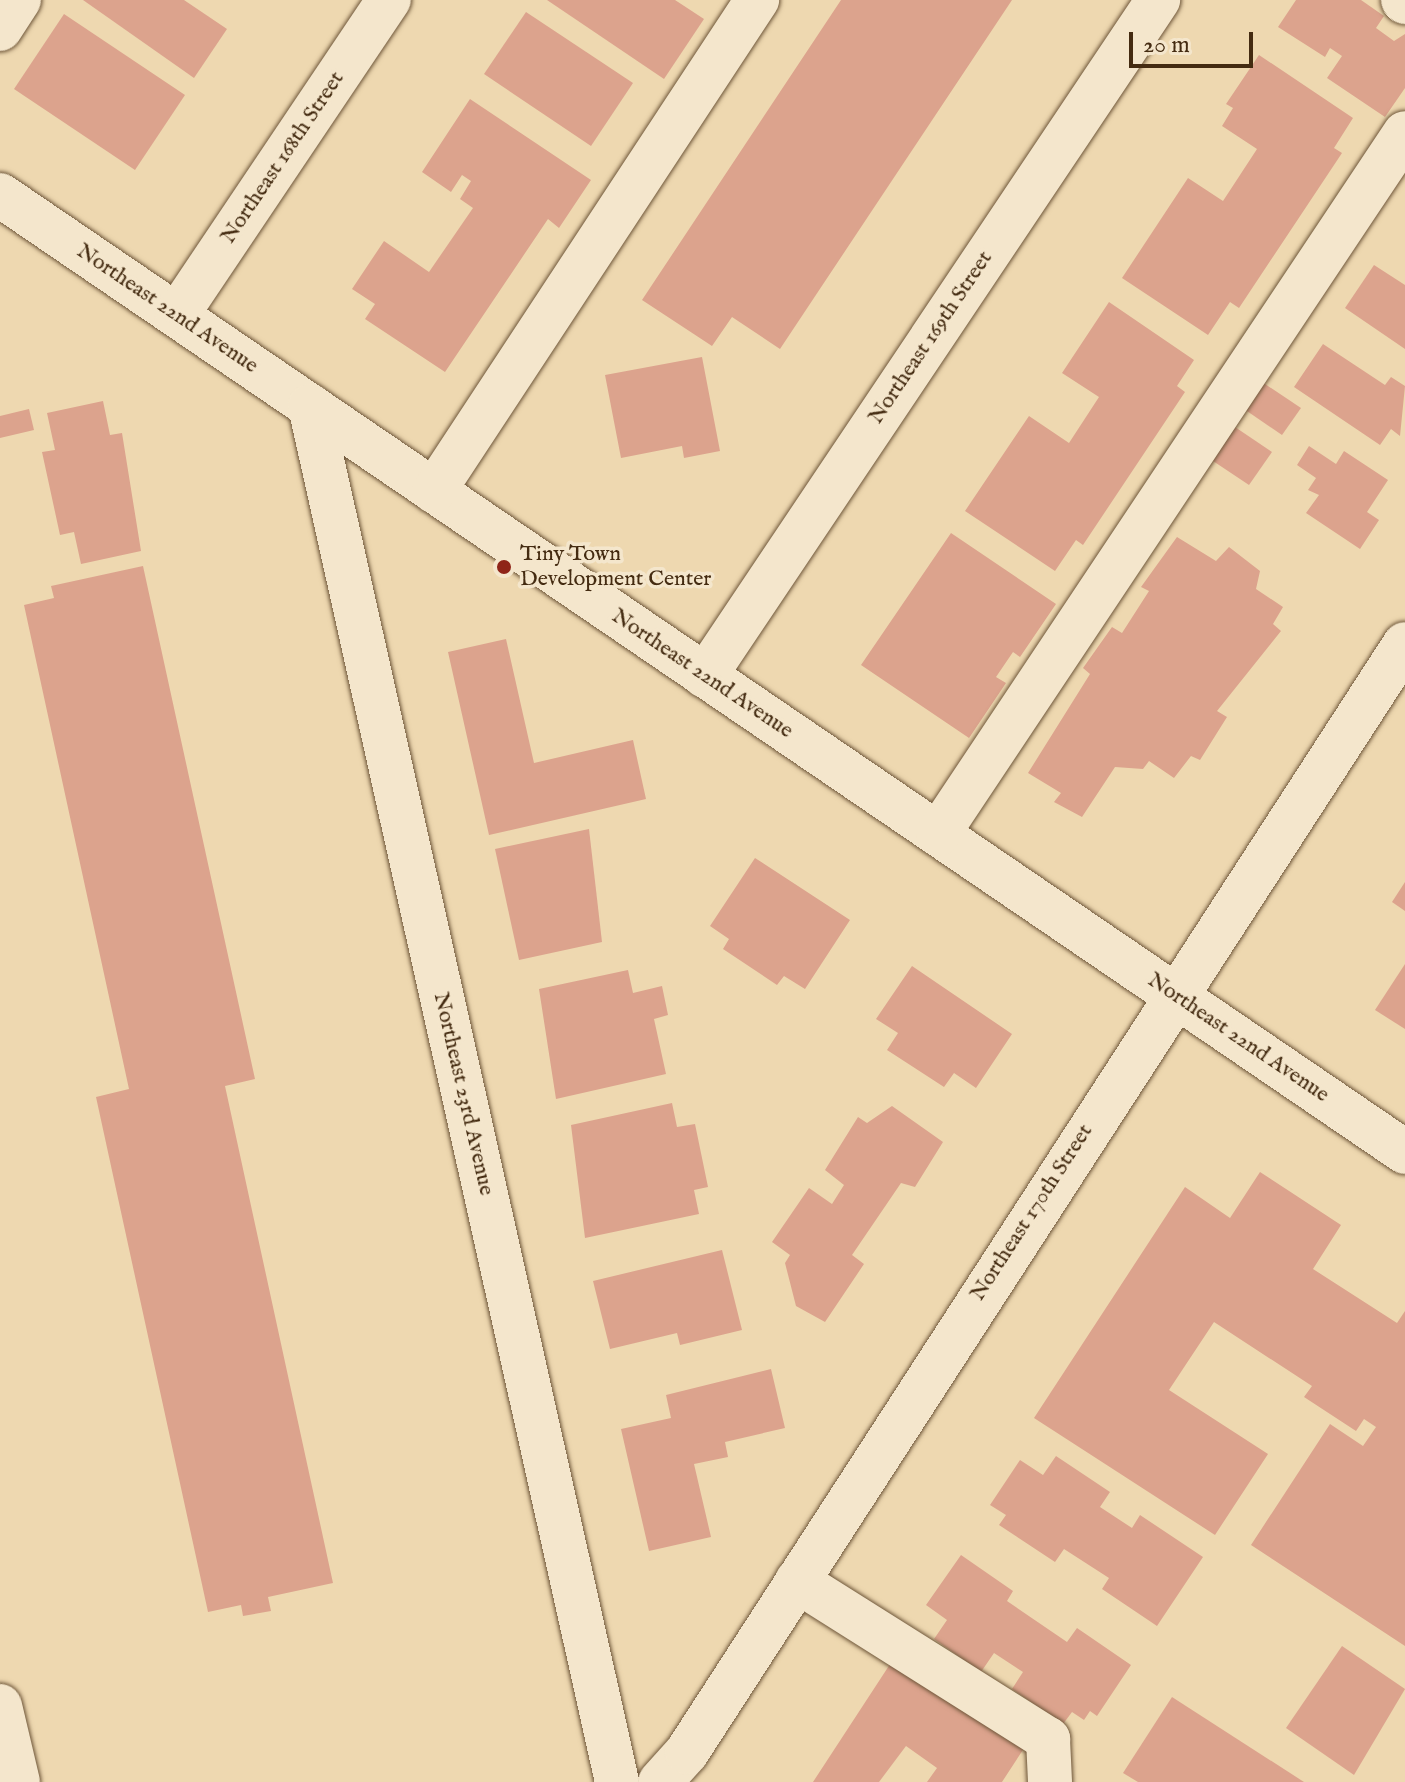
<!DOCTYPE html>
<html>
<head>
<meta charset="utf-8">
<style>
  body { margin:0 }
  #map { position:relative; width:1405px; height:1782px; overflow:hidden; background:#eed8b0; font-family:"IM FELL English",serif }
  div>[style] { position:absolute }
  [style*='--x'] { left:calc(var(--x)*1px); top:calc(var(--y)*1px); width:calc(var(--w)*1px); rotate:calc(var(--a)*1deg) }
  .building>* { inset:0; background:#dca38d }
  .roads { filter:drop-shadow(0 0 2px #6e5639) drop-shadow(0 0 2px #6e5639) }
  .minor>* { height:44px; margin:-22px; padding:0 22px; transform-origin:22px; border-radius:22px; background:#f4e6cc }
  .dots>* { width:22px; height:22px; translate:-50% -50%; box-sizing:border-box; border:4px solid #f4e6cc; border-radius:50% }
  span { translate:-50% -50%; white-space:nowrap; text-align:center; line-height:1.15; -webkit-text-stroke:7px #f4e6cc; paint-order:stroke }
  .street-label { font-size:22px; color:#442b11 }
  .poi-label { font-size:22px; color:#442b11 }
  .left { translate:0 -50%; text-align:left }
  .scale { position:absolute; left:1129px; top:32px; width:124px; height:36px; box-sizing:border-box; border:4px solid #442b11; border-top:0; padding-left:10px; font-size:24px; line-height:28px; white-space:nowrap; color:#442b11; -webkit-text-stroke:6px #f4e6cc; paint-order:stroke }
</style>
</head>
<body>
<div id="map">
  <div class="building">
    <div style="clip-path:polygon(83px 0,184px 0,227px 29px,194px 78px)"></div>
    <div style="clip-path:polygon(547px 0,675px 0,704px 19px,664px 79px)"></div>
    <div style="clip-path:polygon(841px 0,1012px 0,780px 349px,732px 317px,712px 346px,642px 300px)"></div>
    <div style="clip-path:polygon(1296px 0,1361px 0,1384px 16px,1376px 28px,1394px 41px,1405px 34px,1405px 88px,1385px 117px,1327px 78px,1342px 56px,1330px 48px,1325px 57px,1278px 27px)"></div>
    <div style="clip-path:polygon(526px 12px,633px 83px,591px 146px,484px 74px)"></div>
    <div style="clip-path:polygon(64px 14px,185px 95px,135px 170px,14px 89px)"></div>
    <div style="clip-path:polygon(1259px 55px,1353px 118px,1334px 148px,1342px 153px,1239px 308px,1230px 302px,1208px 335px,1122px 278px,1188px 178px,1223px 201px,1257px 149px,1222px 126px,1233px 108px,1226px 104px)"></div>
    <div style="clip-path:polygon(470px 99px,591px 180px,559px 228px,548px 219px,445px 372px,365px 319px,375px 304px,352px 289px,384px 241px,429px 272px,473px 208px,460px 199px,471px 181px,462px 175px,451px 192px,422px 172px)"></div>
    <div style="clip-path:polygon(1374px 265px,1405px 285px,1405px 349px,1345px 308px)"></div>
    <div style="clip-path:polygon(1109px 302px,1194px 360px,1177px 386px,1185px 392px,1083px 545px,1076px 540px,1055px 571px,965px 511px,1029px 416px,1069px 443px,1099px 397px,1062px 373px)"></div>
    <div style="clip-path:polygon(1323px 344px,1385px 385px,1391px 377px,1405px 386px,1400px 436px,1391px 429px,1380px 445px,1294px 387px)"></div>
    <div style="clip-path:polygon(702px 357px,720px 451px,684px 458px,682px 446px,621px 458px,605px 375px)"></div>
    <div style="clip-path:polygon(1262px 382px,1301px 408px,1282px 435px,1244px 409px)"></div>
    <div style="clip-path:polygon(103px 401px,110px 435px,122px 433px,141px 551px,81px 564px,74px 532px,60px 535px,42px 452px,55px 450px,47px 413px)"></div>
    <div style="clip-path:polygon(29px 409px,34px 430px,0 438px,0 416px)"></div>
    <div style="clip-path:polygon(1235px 427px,1272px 452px,1249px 485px,1213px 461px)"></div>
    <div style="clip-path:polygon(1309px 446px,1336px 464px,1344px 451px,1388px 480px,1367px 512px,1379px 520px,1360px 549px,1306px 513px,1319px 495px,1308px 490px,1316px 478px,1297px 465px)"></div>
    <div style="clip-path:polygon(951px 533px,1056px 604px,1020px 657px,1013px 652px,996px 677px,1006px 683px,969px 738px,861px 665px)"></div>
    <div style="clip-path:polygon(1177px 537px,1216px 561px,1229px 547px,1260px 571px,1256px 589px,1283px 607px,1273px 624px,1281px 631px,1217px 711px,1227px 717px,1200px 760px,1191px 756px,1174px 778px,1149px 761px,1143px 769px,1115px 767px,1082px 817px,1054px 802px,1061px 793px,1028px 773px,1090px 674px,1083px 668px,1112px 627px,1122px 633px,1149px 591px,1141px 587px)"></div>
    <div style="clip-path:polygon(143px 566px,255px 1079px,225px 1086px,333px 1583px,268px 1597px,271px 1611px,243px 1616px,241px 1605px,208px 1612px,96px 1097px,129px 1089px,24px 605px,54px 598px,51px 586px)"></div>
    <div style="clip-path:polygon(506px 639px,534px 763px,633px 740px,646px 799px,489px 835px,448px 652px)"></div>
    <div style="clip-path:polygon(589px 829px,602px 942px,519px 960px,495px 849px)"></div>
    <div style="clip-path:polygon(755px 858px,850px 920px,805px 989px,784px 976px,777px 985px,723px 949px,729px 939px,710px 926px)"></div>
    <div style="clip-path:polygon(1405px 882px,1405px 911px,1392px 902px)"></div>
    <div style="clip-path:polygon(1405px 964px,1405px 1029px,1375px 1010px)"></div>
    <div style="clip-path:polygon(912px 966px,1012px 1034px,976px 1088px,954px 1073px,944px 1087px,887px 1050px,898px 1033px,876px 1019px)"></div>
    <div style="clip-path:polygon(628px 970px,633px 993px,662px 986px,668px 1015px,654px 1019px,666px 1074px,556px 1099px,539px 989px)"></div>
    <div style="clip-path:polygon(672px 1103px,677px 1127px,695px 1124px,708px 1187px,694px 1190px,699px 1214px,585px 1238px,571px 1125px)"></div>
    <div style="clip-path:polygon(892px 1106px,943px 1142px,915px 1187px,901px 1183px,852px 1255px,864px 1264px,825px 1322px,796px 1306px,785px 1263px,790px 1255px,772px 1242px,809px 1188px,832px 1204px,844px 1185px,825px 1170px,858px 1117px,867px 1123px)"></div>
    <div style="clip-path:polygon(1260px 1172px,1341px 1225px,1313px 1269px,1397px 1323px,1405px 1311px,1405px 1646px,1251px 1545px,1330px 1424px,1363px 1446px,1376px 1427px,1364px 1419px,1356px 1431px,1304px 1397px,1312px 1386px,1214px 1322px,1169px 1390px,1268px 1454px,1215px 1535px,1034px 1418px,1185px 1187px,1230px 1218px)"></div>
    <div style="clip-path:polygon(722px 1250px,742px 1330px,680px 1345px,677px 1333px,610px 1349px,593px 1281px)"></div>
    <div style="clip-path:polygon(771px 1369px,785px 1428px,725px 1442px,728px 1457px,694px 1464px,711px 1537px,649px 1551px,621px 1429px,671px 1418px,666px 1395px)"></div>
    <div style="clip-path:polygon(1056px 1456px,1110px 1492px,1100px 1507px,1132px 1528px,1140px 1515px,1203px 1557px,1157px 1626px,1102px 1589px,1109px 1578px,1064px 1549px,1055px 1562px,999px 1525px,1006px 1515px,990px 1505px,1020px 1460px,1043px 1475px)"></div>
    <div style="clip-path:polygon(961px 1555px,1013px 1591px,1007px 1601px,1067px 1642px,1077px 1628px,1131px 1665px,1097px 1716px,1090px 1711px,1084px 1720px,1072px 1712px,1063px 1724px,1012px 1689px,1023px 1672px,994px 1653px,981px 1672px,934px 1639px,947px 1620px,926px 1605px)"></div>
    <div style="clip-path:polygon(1342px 1646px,1405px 1689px,1354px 1775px,1286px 1728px)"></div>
    <div style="clip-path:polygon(896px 1655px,1028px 1742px,1002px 1782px,927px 1782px,937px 1768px,906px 1746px,879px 1782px,813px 1782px)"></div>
    <div style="clip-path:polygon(1172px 1697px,1304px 1782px,1138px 1782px,1123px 1773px)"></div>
  </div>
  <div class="roads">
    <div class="minor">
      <div style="--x:1403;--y:0;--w:3;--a:45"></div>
      <div style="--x:0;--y:29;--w:35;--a:-57"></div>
      <div style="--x:0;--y:195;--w:1700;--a:34.26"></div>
      <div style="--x:177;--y:315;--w:380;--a:-56.1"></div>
      <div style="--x:310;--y:406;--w:1410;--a:77.42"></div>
      <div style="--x:434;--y:491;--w:588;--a:-56.66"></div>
      <div style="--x:705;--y:676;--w:814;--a:-56.17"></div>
      <div style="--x:938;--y:834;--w:842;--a:-56.33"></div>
      <div style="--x:797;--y:1581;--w:297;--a:32.2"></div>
      <div style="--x:1048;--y:1739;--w:43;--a:87.3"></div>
      <div style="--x:0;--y:1706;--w:78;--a:76.7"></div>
      <div style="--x:660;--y:1782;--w:40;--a:-48"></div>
      <div style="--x:687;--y:1752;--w:1320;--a:-57.06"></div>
    </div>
  </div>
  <div class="dots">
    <div style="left:504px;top:567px;background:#8f2418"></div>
  </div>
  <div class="street-label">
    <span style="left:283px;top:158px;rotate:-56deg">Northeast 168th Street</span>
    <span style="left:167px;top:309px;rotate:34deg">Northeast 22nd Avenue</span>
    <span style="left:931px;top:338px;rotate:-56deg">Northeast 169th Street</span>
    <span style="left:702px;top:674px;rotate:34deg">Northeast 22nd Avenue</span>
    <span style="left:1238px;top:1038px;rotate:34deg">Northeast 22nd Avenue</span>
    <span style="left:463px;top:1094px;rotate:77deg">Northeast 23rd Avenue</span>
    <span style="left:1032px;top:1213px;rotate:-57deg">Northeast 170th Street</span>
  </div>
  <div class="poi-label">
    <span class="left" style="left:520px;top:567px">Tiny Town<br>Development Center</span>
  </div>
  <div class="scale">20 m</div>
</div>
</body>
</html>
